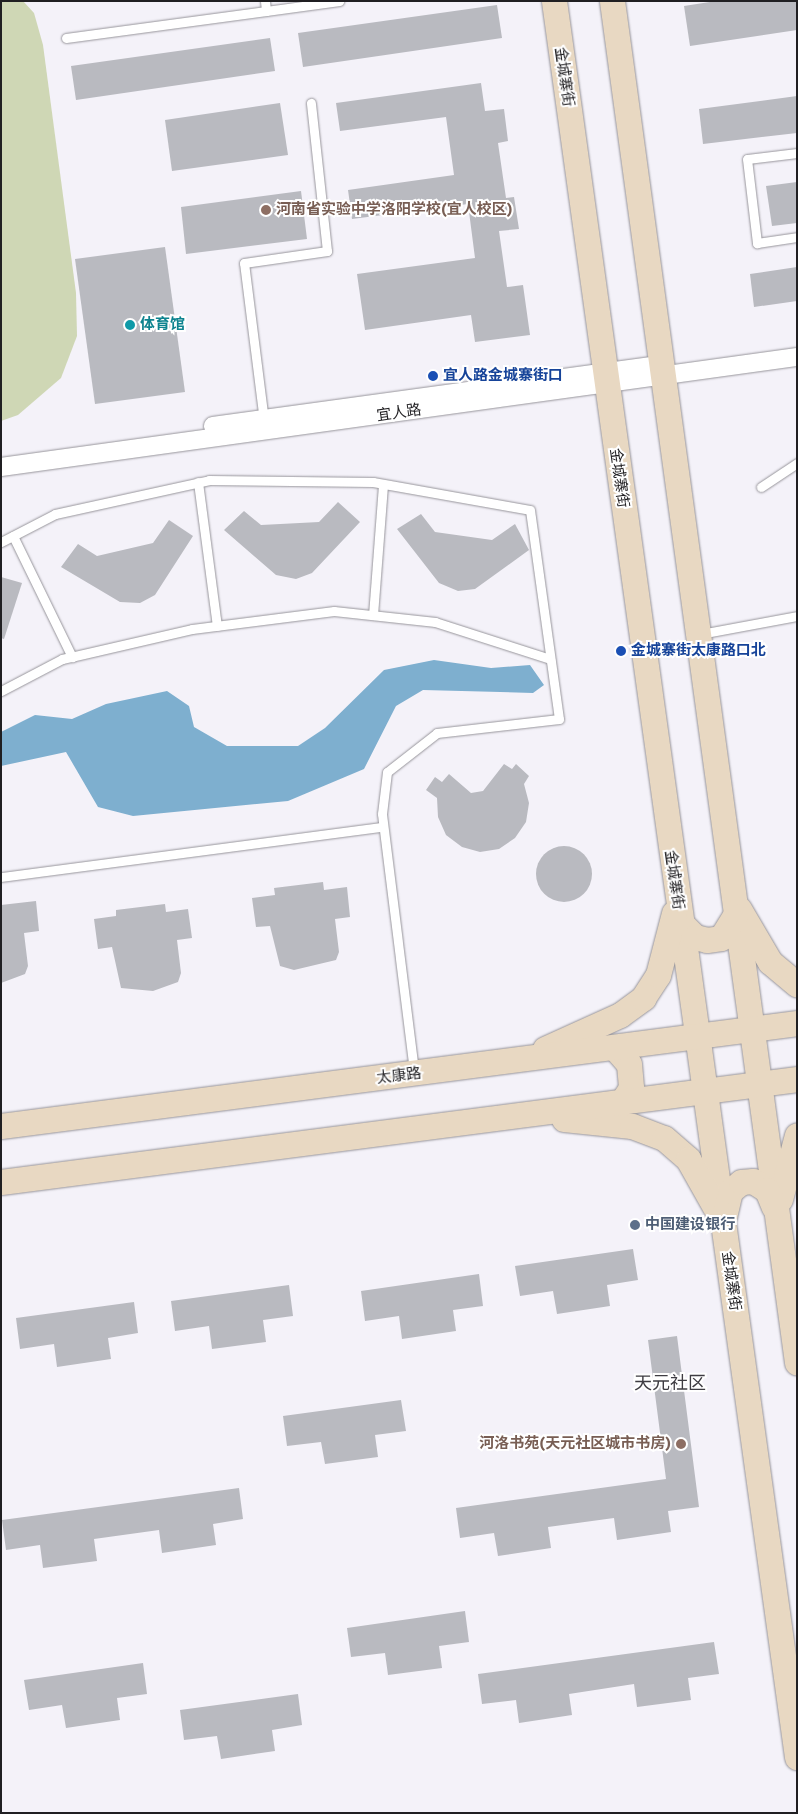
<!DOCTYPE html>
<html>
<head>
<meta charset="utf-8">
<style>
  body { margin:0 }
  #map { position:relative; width:798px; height:1814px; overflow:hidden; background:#f4f2f9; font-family:"Work Sans","Noto Sans SC",sans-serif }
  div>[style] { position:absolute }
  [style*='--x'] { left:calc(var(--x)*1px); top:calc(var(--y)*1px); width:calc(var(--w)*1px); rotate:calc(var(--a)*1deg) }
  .green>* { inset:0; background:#cfd7b5 }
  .water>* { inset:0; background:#7eafcf }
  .building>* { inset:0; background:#b9bac0 }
  .round { border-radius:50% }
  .roads { filter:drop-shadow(0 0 1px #97959b) drop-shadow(0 0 1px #97959b) }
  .lane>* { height:9px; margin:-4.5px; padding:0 4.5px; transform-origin:4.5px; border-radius:4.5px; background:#fff }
  .street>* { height:18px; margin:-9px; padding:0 9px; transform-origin:9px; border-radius:9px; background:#fff }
  .secondary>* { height:25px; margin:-12.5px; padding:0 12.5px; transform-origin:12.5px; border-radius:12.5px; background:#e8d8c2 }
  .dots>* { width:14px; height:14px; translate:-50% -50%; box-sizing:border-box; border:2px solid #fff; border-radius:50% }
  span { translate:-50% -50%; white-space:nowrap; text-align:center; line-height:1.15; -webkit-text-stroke:4px #fff; paint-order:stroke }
  .street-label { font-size:15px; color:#201f22 }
  .education-label { font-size:15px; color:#785e54; font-weight:700 }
  .left { translate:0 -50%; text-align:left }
  .right { translate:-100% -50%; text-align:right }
  .culture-label { font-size:15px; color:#0d838f; font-weight:700 }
  .transit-label { font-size:15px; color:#164399; font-weight:700 }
  .service-label { font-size:15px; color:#4e5e75; font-weight:700 }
  .quarter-label { font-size:18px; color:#3e3c42 }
  .frame { position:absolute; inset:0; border:2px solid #201f22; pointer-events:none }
</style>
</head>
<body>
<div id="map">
  <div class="green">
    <div style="clip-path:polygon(1px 1px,23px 1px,34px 13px,43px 45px,76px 293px,77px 336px,61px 378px,18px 415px,1px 421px)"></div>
  </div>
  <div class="water">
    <div style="clip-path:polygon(434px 660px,491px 668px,530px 665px,544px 685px,533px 693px,423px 690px,396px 706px,364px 769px,288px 801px,133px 816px,98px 807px,66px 752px,1px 766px,1px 732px,35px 715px,72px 719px,106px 704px,167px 691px,189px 706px,194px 727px,227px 746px,298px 746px,325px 728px,384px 670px)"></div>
  </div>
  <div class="building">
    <div style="clip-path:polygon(716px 1px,797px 1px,797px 30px,690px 46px,684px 6px)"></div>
    <div style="clip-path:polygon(497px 5px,502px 38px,303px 67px,298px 33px)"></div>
    <div style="clip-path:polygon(270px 38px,275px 71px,76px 100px,71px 66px)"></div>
    <div style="clip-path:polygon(481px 83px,485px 111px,504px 109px,508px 141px,498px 143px,506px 198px,514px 197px,519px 229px,499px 231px,507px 287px,523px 285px,530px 335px,475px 342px,471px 315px,365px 330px,357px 274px,475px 258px,468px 204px,352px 219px,348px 190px,454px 175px,446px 117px,340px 131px,336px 103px)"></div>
    <div style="clip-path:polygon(797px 96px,797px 133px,703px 144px,699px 109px)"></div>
    <div style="clip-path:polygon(280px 103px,288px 155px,172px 171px,165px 120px)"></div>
    <div style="clip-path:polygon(797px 182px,797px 223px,772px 226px,766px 186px)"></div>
    <div style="clip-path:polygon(301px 191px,307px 239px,186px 254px,181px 207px)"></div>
    <div style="clip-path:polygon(165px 247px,185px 392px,95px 404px,75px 259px)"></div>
    <div style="clip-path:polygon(797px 267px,797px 301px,754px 307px,750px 274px)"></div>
    <div style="clip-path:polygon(338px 502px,360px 522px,312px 573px,296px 579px,276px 575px,224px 530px,244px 511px,261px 525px,319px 522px)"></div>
    <div style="clip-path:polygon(421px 514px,435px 532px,492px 540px,515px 524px,529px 550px,475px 589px,458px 591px,439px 583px,397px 529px)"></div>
    <div style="clip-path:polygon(169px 520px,193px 536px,155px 595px,140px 603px,120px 602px,61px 567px,78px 544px,97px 556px,153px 543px)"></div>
    <div style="clip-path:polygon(1px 577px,22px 583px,4px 639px,1px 638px)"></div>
    <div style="clip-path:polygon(504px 764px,512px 769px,516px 764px,529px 776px,524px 784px,529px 803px,526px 822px,515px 838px,499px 849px,480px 852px,462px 847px,446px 835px,438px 817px,437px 798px,426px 790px,435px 777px,442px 782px,449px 774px,471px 793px,483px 791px)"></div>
    <div class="round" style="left:536px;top:846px;width:56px;height:56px"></div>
    <div style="clip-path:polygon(323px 882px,324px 890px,347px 887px,350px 917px,335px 919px,339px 952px,336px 960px,294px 970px,280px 966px,270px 926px,256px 927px,252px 898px,275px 895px,274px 888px)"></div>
    <div style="clip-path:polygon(36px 901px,39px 931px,24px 933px,28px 966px,25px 974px,1px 983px,1px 905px)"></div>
    <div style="clip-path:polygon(165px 904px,166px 912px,188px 909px,192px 938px,177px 940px,181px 973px,178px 982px,153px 991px,121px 988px,112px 947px,98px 949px,94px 919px,116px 916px,116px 910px)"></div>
    <div style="clip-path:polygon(633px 1249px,638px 1280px,607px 1285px,610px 1306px,557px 1314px,553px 1291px,520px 1296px,515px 1266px)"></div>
    <div style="clip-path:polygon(479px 1274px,483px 1306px,453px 1310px,456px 1331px,402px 1339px,399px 1316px,365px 1321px,361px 1291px)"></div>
    <div style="clip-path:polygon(289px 1285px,293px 1316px,263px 1320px,266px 1342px,212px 1349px,209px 1326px,175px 1331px,171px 1301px)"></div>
    <div style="clip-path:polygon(134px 1302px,138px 1333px,108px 1338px,111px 1359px,57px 1367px,54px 1344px,20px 1349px,16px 1318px)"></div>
    <div style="clip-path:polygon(677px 1336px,699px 1507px,668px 1511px,671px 1532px,617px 1540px,614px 1518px,548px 1527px,551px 1548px,498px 1556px,494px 1533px,460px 1538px,456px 1508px,666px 1479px,648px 1340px)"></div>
    <div style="clip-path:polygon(401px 1400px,406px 1431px,375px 1435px,378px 1457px,325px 1464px,321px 1442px,287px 1446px,283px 1416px)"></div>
    <div style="clip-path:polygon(239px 1488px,243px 1519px,213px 1524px,216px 1545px,162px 1553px,159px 1530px,94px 1539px,97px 1561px,43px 1568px,40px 1545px,6px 1550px,2px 1520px)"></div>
    <div style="clip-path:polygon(465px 1611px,469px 1642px,439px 1646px,442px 1668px,388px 1675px,385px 1653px,351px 1657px,347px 1628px)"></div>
    <div style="clip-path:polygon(714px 1642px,719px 1674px,688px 1678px,691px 1700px,637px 1707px,634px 1684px,569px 1694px,572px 1715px,519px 1723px,516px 1700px,482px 1704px,478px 1674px)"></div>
    <div style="clip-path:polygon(143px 1663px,147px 1694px,117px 1698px,120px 1720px,66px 1728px,62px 1705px,29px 1710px,24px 1680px)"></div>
    <div style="clip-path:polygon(298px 1694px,302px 1725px,272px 1730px,275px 1751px,221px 1759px,217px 1736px,184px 1740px,180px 1710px)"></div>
  </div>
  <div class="roads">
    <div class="lane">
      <div style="--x:265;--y:1;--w:10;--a:84"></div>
      <div style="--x:266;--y:11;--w:74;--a:-7.8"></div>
      <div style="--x:66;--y:38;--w:202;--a:-7.7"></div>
      <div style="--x:797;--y:153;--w:50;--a:173.2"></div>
      <div style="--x:747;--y:159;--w:85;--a:83.2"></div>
      <div style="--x:757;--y:243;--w:40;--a:-8.5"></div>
      <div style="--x:264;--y:421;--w:159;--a:-97.2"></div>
      <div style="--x:244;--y:263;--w:84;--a:-8.2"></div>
      <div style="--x:327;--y:251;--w:149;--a:-96.2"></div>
      <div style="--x:198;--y:482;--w:145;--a:82.5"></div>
      <div style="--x:761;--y:487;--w:43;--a:-33.7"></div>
      <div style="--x:13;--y:536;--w:135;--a:64"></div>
      <div style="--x:1;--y:542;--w:61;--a:-27.4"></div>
      <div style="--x:55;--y:514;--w:158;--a:-12.4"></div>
      <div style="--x:209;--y:480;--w:164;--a:0.7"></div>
      <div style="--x:373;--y:482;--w:159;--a:10.1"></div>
      <div style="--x:530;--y:510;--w:211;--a:82.1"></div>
      <div style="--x:559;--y:719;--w:123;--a:173.5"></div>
      <div style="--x:437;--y:733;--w:63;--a:142"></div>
      <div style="--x:387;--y:772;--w:42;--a:96.8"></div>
      <div style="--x:382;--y:814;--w:260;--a:82.9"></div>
      <div style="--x:373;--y:615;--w:131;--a:-85.6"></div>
      <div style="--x:700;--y:634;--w:99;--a:-10.5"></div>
      <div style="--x:1;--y:691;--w:69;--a:-27.7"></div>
      <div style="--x:62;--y:659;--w:133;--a:-13"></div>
      <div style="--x:192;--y:629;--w:143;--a:-7.2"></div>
      <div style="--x:334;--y:611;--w:102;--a:6.2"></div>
      <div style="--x:435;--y:622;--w:121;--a:17.8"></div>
      <div style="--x:1;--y:877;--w:385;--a:-7.5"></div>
    </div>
    <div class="street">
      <div style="--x:213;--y:426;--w:441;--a:-7.8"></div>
      <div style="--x:1;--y:467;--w:804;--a:-7.87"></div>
    </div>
    <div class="secondary">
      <div style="--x:554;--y:1;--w:1773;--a:82.12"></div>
      <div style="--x:612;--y:1;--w:1374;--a:82.26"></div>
      <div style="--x:739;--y:909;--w:61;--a:59.7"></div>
      <div style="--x:770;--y:962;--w:35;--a:40"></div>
      <div style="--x:680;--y:922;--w:21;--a:45"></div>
      <div style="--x:695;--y:937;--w:12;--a:14"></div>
      <div style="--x:707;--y:940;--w:14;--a:-8"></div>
      <div style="--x:721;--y:938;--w:26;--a:-58"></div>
      <div style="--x:615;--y:1048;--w:21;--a:49"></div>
      <div style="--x:629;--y:1064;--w:24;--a:85"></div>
      <div style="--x:631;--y:1088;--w:17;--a:123"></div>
      <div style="--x:545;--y:1049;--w:82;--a:-24.4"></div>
      <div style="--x:620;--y:1015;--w:29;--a:-36"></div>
      <div style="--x:643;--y:998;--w:27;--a:-57"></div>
      <div style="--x:658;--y:975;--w:64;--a:-75.5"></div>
      <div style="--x:564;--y:1119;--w:68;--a:5.9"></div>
      <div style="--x:632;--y:1126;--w:34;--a:21"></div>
      <div style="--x:664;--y:1138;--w:32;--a:41"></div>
      <div style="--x:688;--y:1159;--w:55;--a:60.6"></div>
      <div style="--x:1;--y:1126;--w:803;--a:-7.37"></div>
      <div style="--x:1;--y:1182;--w:803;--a:-7.37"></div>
      <div style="--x:780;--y:1199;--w:66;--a:-75.1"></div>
      <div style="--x:724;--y:1217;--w:27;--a:-77"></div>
      <div style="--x:730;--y:1191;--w:14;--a:-39"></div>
      <div style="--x:741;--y:1182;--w:12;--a:-5"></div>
      <div style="--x:753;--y:1181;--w:17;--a:33"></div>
      <div style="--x:767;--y:1190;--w:18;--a:68"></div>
    </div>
  </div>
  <div class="dots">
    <div style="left:266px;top:210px;background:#8d6e63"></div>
    <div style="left:130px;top:325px;background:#0f9aa8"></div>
    <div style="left:433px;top:376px;background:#1a4fb4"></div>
    <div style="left:621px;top:651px;background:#1a4fb4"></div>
    <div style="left:635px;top:1225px;background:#5c6f8a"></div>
    <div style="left:681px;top:1444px;background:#8d6e63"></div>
  </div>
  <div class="street-label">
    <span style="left:564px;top:77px;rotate:82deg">金城寨街</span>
    <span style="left:399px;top:413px;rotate:-8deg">宜人路</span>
    <span style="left:619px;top:478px;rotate:82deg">金城寨街</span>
    <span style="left:674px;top:880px;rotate:82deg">金城寨街</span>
    <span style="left:399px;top:1076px;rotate:-7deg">太康路</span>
    <span style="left:731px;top:1281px;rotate:82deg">金城寨街</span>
  </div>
  <div class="education-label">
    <span class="left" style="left:276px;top:210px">河南省实验中学洛阳学校(宜人校区)</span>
    <span class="right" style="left:671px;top:1444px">河洛书苑(天元社区城市书房)</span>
  </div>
  <div class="culture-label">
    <span class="left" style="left:140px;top:325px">体育馆</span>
  </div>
  <div class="transit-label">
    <span class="left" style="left:443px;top:376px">宜人路金城寨街口</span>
    <span class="left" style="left:631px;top:651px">金城寨街太康路口北</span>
  </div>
  <div class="service-label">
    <span class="left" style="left:645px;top:1225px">中国建设银行</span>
  </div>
  <div class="quarter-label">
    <span style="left:670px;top:1383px">天元社区</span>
  </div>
  <div class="frame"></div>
</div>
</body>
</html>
